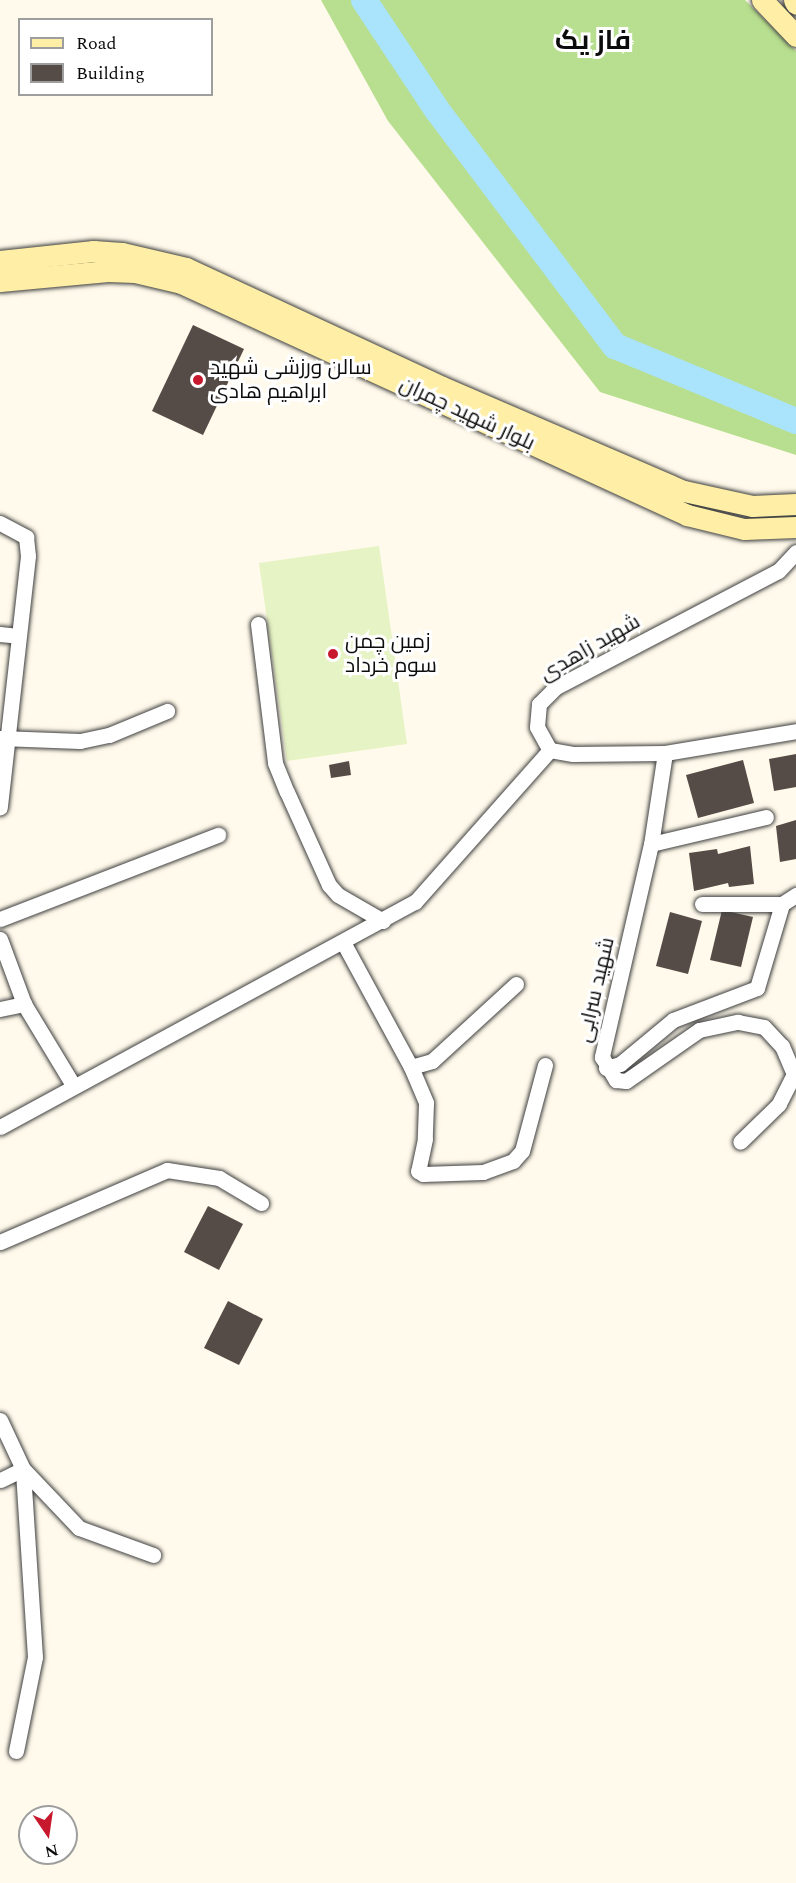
<!DOCTYPE html>
<html>
<head>
<meta charset="utf-8">
<style>
  body { margin:0 }
  #map { position:relative; width:796px; height:1883px; overflow:hidden; background:#fffaeb; font-family:Spectral,Cairo,serif }
  div>[style] { position:absolute }
  [style*='--x'] { left:calc(var(--x)*1px); top:calc(var(--y)*1px); width:calc(var(--w)*1px); rotate:calc(var(--a)*1deg) }
  .forest>* { inset:0; background:#b8df8f }
  .pitch>* { inset:0; background:#e6f3c4 }
  .river>* { height:26px; margin:-13px; padding:0 13px; transform-origin:13px; border-radius:13px; background:#aae3fc }
  .building>* { inset:0; background:#564c47 }
  .roads { filter:drop-shadow(0 0 2px #3f3f3f) drop-shadow(0 0 2px #3f3f3f) }
  .street>* { height:15px; margin:-7.5px; padding:0 7.5px; transform-origin:7.5px; border-radius:7.5px; background:#fff }
  .secondary>* { height:21px; margin:-10.5px; padding:0 10.5px; transform-origin:10.5px; border-radius:10.5px; background:#ffefa6 }
  .dots>* { width:16px; height:16px; translate:-50% -50%; box-sizing:border-box; border:3px solid #fff; border-radius:50% }
  span { translate:-50% -50%; white-space:nowrap; text-align:center; line-height:1.15; -webkit-text-stroke:6px #fff; paint-order:stroke }
  .poi-label { font-size:21px; color:#0c0c0c }
  .left { translate:0 -50%; text-align:left }
  .street-label { font-size:21px; color:#0c0c0c }
  .district-label { font-size:27px; color:#0c0c0c; font-weight:700 }
  .legend { position:absolute; left:18px; top:18px; width:195px; height:78px; box-sizing:border-box; background:#fff; border:2px solid #9e9e9e; margin:0; padding:8px 10px; list-style:none; font-size:18px; color:#0c0c0c }
  .legend li { display:flex; align-items:center; gap:12px; height:30px }
  .legend b { width:30px; border:2px solid #9e9e9e }
  .north { position:absolute; left:18px; top:1805px; width:60px; height:60px; box-sizing:border-box; background:#fff; border:2px solid #9e9e9e; border-radius:50%; rotate:167deg; font-size:16px; font-weight:700; line-height:24px; text-align:center; color:#0c0c0c }
  .north::after { content:''; display:block; margin:auto; width:21px; height:27px; background:#c8182d; clip-path:polygon(50% 0,100% 100%,50% 72%,0 100%) }
</style>
</head>
<body>
<div id="map">
  <div class="forest">
    <div style="clip-path:polygon(321px 0,745px 0,796px 51px,796px 455px,600px 392px,388px 121px)"></div>
  </div>
  <div class="pitch">
    <div style="clip-path:polygon(379px 546px,407px 744px,287px 761px,259px 563px)"></div>
  </div>
  <div class="river">
    <div style="--x:364;--y:0;--w:132;--a:56.4"></div>
    <div style="--x:437;--y:110;--w:296;--a:53"></div>
    <div style="--x:615;--y:346;--w:196;--a:22.5"></div>
  </div>
  <div class="building">
    <div style="clip-path:polygon(193px 325px,244px 349px,203px 435px,152px 411px)"></div>
    <div style="clip-path:polygon(796px 754px,796px 787px,774px 791px,769px 759px)"></div>
    <div style="clip-path:polygon(743px 760px,754px 803px,698px 818px,686px 775px)"></div>
    <div style="clip-path:polygon(349px 761px,351px 775px,331px 778px,329px 765px)"></div>
    <div style="clip-path:polygon(796px 820px,796px 859px,780px 862px,776px 826px)"></div>
    <div style="clip-path:polygon(750px 846px,754px 884px,729px 887px,728px 883px,694px 891px,689px 853px,717px 849px,718px 854px)"></div>
    <div style="clip-path:polygon(722px 910px,753px 917px,741px 967px,710px 960px)"></div>
    <div style="clip-path:polygon(670px 912px,702px 921px,688px 974px,656px 966px)"></div>
    <div style="clip-path:polygon(208px 1206px,243px 1224px,219px 1270px,184px 1252px)"></div>
    <div style="clip-path:polygon(228px 1301px,263px 1319px,239px 1365px,204px 1348px)"></div>
  </div>
  <div class="roads">
    <div class="street">
      <div style="--x:0;--y:523;--w:30;--a:28"></div>
      <div style="--x:26;--y:537;--w:19;--a:84"></div>
      <div style="--x:28;--y:556;--w:253;--a:96.4"></div>
      <div style="--x:796;--y:552;--w:26;--a:133"></div>
      <div style="--x:778;--y:571;--w:250;--a:152.4"></div>
      <div style="--x:556;--y:687;--w:24;--a:135"></div>
      <div style="--x:539;--y:704;--w:23;--a:95"></div>
      <div style="--x:537;--y:727;--w:26;--a:61"></div>
      <div style="--x:550;--y:750;--w:23;--a:10"></div>
      <div style="--x:573;--y:754;--w:92;--a:-0.6"></div>
      <div style="--x:665;--y:753;--w:133;--a:-9.5"></div>
      <div style="--x:258;--y:624;--w:140;--a:83"></div>
      <div style="--x:275;--y:763;--w:31;--a:68"></div>
      <div style="--x:287;--y:792;--w:102;--a:65.7"></div>
      <div style="--x:329;--y:885;--w:13;--a:48"></div>
      <div style="--x:338;--y:895;--w:52;--a:30"></div>
      <div style="--x:0;--y:634;--w:18;--a:6"></div>
      <div style="--x:0;--y:738;--w:80;--a:2.1"></div>
      <div style="--x:80;--y:741;--w:30;--a:-12"></div>
      <div style="--x:109;--y:735;--w:63;--a:-22.5"></div>
      <div style="--x:665;--y:753;--w:92;--a:98.7"></div>
      <div style="--x:651;--y:844;--w:219;--a:103"></div>
      <div style="--x:602;--y:1057;--w:27;--a:59"></div>
      <div style="--x:616;--y:1080;--w:10;--a:6"></div>
      <div style="--x:626;--y:1081;--w:89;--a:-34.9"></div>
      <div style="--x:699;--y:1030;--w:40;--a:-12"></div>
      <div style="--x:738;--y:1022;--w:26;--a:11"></div>
      <div style="--x:764;--y:1027;--w:26;--a:47"></div>
      <div style="--x:782;--y:1046;--w:30;--a:67"></div>
      <div style="--x:794;--y:1074;--w:34;--a:117"></div>
      <div style="--x:779;--y:1104;--w:54;--a:135.7"></div>
      <div style="--x:651;--y:844;--w:118;--a:-13.2"></div>
      <div style="--x:702;--y:904;--w:80;--a:0"></div>
      <div style="--x:0;--y:919;--w:234;--a:-21.1"></div>
      <div style="--x:0;--y:939;--w:69;--a:69.7"></div>
      <div style="--x:24;--y:1004;--w:95;--a:58.8"></div>
      <div style="--x:343;--y:942;--w:142;--a:61.5"></div>
      <div style="--x:411;--y:1067;--w:39;--a:67"></div>
      <div style="--x:426;--y:1103;--w:36;--a:92"></div>
      <div style="--x:425;--y:1139;--w:33;--a:102"></div>
      <div style="--x:418;--y:1171;--w:6;--a:31"></div>
      <div style="--x:423;--y:1174;--w:60;--a:-1.9"></div>
      <div style="--x:483;--y:1172;--w:32;--a:-20"></div>
      <div style="--x:513;--y:1161;--w:13;--a:-48"></div>
      <div style="--x:522;--y:1151;--w:89;--a:-75"></div>
      <div style="--x:0;--y:1009;--w:25;--a:-12"></div>
      <div style="--x:411;--y:1067;--w:22;--a:-16"></div>
      <div style="--x:432;--y:1061;--w:114;--a:-42.5"></div>
      <div style="--x:606;--y:1068;--w:15;--a:-16"></div>
      <div style="--x:620;--y:1064;--w:69;--a:-39.7"></div>
      <div style="--x:673;--y:1020;--w:90;--a:-20.9"></div>
      <div style="--x:757;--y:988;--w:88;--a:-73.4"></div>
      <div style="--x:782;--y:904;--w:17;--a:-33"></div>
      <div style="--x:0;--y:1127;--w:472;--a:-28.5"></div>
      <div style="--x:415;--y:902;--w:203;--a:-48.4"></div>
      <div style="--x:0;--y:1242;--w:182;--a:-23.3"></div>
      <div style="--x:167;--y:1170;--w:53;--a:8.7"></div>
      <div style="--x:219;--y:1178;--w:49;--a:30.8"></div>
      <div style="--x:0;--y:1420;--w:54;--a:64.9"></div>
      <div style="--x:23;--y:1469;--w:25;--a:154"></div>
      <div style="--x:23;--y:1469;--w:81;--a:46.5"></div>
      <div style="--x:79;--y:1528;--w:79;--a:20"></div>
      <div style="--x:16;--y:1751;--w:96;--a:-78.6"></div>
      <div style="--x:35;--y:1657;--w:188;--a:-93.7"></div>
    </div>
    <div class="secondary">
      <div style="--x:762;--y:0;--w:50;--a:46.6"></div>
      <div style="--x:794;--y:0;--w:4;--a:63"></div>
      <div style="--x:0;--y:261;--w:94;--a:-6.1"></div>
      <div style="--x:93;--y:251;--w:29;--a:4"></div>
      <div style="--x:122;--y:253;--w:66;--a:13.2"></div>
      <div style="--x:186;--y:268;--w:282;--a:24.9"></div>
      <div style="--x:442;--y:387;--w:263;--a:23.3"></div>
      <div style="--x:684;--y:491;--w:70;--a:12.4"></div>
      <div style="--x:752;--y:506;--w:44;--a:-2.6"></div>
      <div style="--x:0;--y:281;--w:108;--a:-5.3"></div>
      <div style="--x:108;--y:271;--w:27;--a:2"></div>
      <div style="--x:135;--y:272;--w:47;--a:13.4"></div>
      <div style="--x:181;--y:283;--w:557;--a:24.63"></div>
      <div style="--x:687;--y:515;--w:59;--a:13.8"></div>
      <div style="--x:744;--y:529;--w:52;--a:-2.2"></div>
    </div>
  </div>
  <div class="dots">
    <div style="left:198px;top:380px;background:#c8182d"></div>
    <div style="left:333px;top:654px;background:#c8182d"></div>
  </div>
  <div class="poi-label">
    <span class="left" style="left:210px;top:380px">سالن ورزشی شهید<br>ابراهیم هادی</span>
    <span class="left" style="left:345px;top:654px">زمین چمن<br>سوم خرداد</span>
  </div>
  <div class="street-label">
    <span style="left:467px;top:414px;rotate:25deg">بلوار شهید چمران</span>
    <span style="left:590px;top:648px;rotate:-30deg">شهید زاهدی</span>
    <span style="left:596px;top:990px;rotate:-77deg">شهید سرابی</span>
  </div>
  <div class="district-label">
    <span style="left:593px;top:42px">فاز یک</span>
  </div>
  <ul class="legend">
  <li><b style="height:8px;background:#ffefa6"></b>Road</li>
  <li><b style="height:16px;background:#564c47"></b>Building</li>
  </ul>
  <div class="north">N</div>
</div>
</body>
</html>
